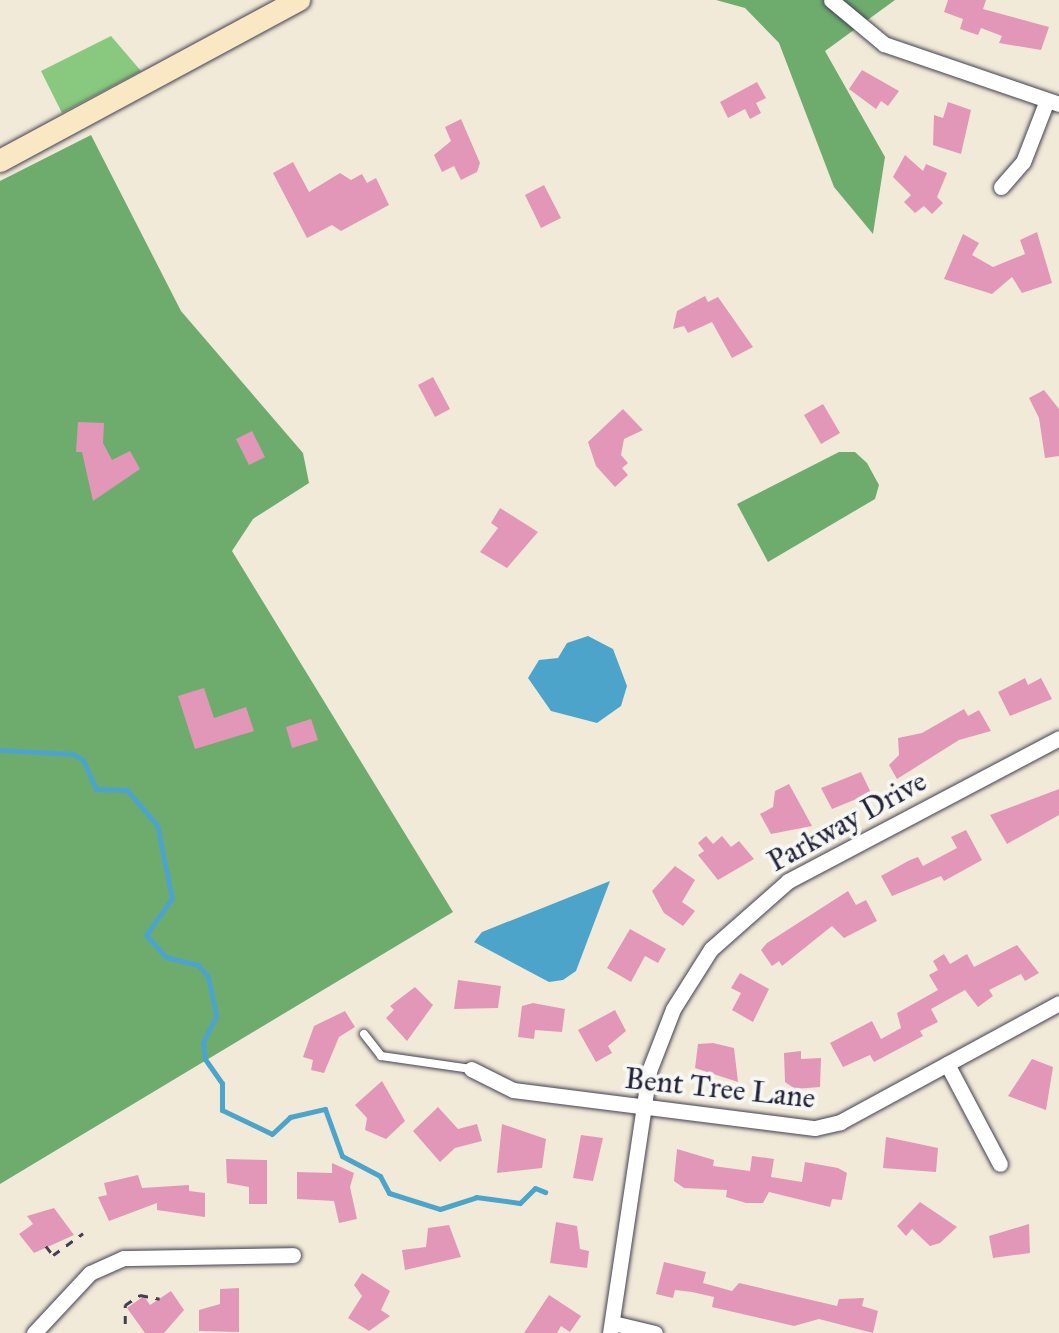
<!DOCTYPE html>
<html>
<head>
<meta charset="utf-8">
<style>
  body { margin:0 }
  #map { position:relative; width:1059px; height:1333px; overflow:hidden; background:#f2ead8; font-family:"IM FELL Great Primer",serif }
  div>[style] { position:absolute }
  [style*='--x'] { left:calc(var(--x)*1px); top:calc(var(--y)*1px); width:calc(var(--w)*1px); rotate:calc(var(--a)*1deg) }
  .green>* { inset:0; background:#89c87f }
  .forest>* { inset:0; background:#6eac6e }
  .water>* { inset:0; background:#4da4ca }
  .stream>* { height:5px; margin:-2.5px; padding:0 2.5px; transform-origin:2.5px; border-radius:2.5px; background:#4da4ca }
  .building>* { inset:0; background:#e297b8 }
  .path>* { height:2.5px; margin-top:-1.25px; transform-origin:0; background:repeating-linear-gradient(90deg,#414053 0 8px,transparent 0 16px) }
  .roads { filter:drop-shadow(0 0 2px #414053) drop-shadow(0 0 2px #414053) }
  .lane>* { height:8px; margin:-4px; padding:0 4px; transform-origin:4px; border-radius:4px; background:#fff }
  .street>* { height:15px; margin:-7.5px; padding:0 7.5px; transform-origin:7.5px; border-radius:7.5px; background:#fff }
  .secondary>* { height:22px; margin:-11px; padding:0 11px; transform-origin:11px; border-radius:11px; background:#fae7c3 }
  span { translate:-50% -50%; white-space:nowrap; text-align:center; line-height:1.15; -webkit-text-stroke:8px #f6f6f2; paint-order:stroke }
  .street-label { font-size:30px; color:#22223b }
</style>
</head>
<body>
<div id="map">
  <div class="green">
    <div style="clip-path:polygon(111px 36px,141px 71px,62px 113px,41px 71px)"></div>
  </div>
  <div class="forest">
    <div style="clip-path:polygon(716px 0,895px 0,825px 51px,885px 157px,873px 234px,834px 187px,779px 43px,745px 8px)"></div>
    <div style="clip-path:polygon(91px 135px,181px 311px,303px 453px,309px 483px,253px 519px,232px 551px,453px 912px,0 1184px,0 181px)"></div>
    <div style="clip-path:polygon(839px 452px,855px 452px,867px 463px,879px 485px,875px 499px,768px 562px,737px 504px)"></div>
  </div>
  <div class="water">
    <div style="clip-path:polygon(588px 636px,613px 649px,627px 686px,621px 706px,597px 723px,551px 711px,528px 678px,539px 660px,558px 658px,567px 643px)"></div>
    <div style="clip-path:polygon(610px 881px,576px 971px,563px 980px,549px 982px,474px 942px,482px 932px)"></div>
  </div>
  <div class="stream">
    <div style="--x:0;--y:750;--w:73;--a:3.1"></div>
    <div style="--x:73;--y:754;--w:12;--a:31"></div>
    <div style="--x:83;--y:760;--w:32;--a:66"></div>
    <div style="--x:96;--y:789;--w:31;--a:2"></div>
    <div style="--x:127;--y:790;--w:46;--a:49.4"></div>
    <div style="--x:157;--y:825;--w:75;--a:78.4"></div>
    <div style="--x:172;--y:898;--w:45;--a:125.1"></div>
    <div style="--x:146;--y:935;--w:30;--a:48"></div>
    <div style="--x:166;--y:957;--w:33;--a:14"></div>
    <div style="--x:198;--y:965;--w:16;--a:50"></div>
    <div style="--x:208;--y:977;--w:40;--a:78"></div>
    <div style="--x:216;--y:1016;--w:30;--a:116"></div>
    <div style="--x:203;--y:1043;--w:16;--a:83"></div>
    <div style="--x:205;--y:1059;--w:29;--a:55"></div>
    <div style="--x:222;--y:1083;--w:27;--a:90"></div>
    <div style="--x:222;--y:1110;--w:55;--a:25.6"></div>
    <div style="--x:272;--y:1134;--w:25;--a:-43"></div>
    <div style="--x:290;--y:1117;--w:36;--a:-13"></div>
    <div style="--x:325;--y:1109;--w:50;--a:70.1"></div>
    <div style="--x:342;--y:1156;--w:43;--a:27.8"></div>
    <div style="--x:380;--y:1176;--w:19;--a:62"></div>
    <div style="--x:389;--y:1193;--w:53;--a:17.4"></div>
    <div style="--x:440;--y:1209;--w:38;--a:-18"></div>
    <div style="--x:476;--y:1197;--w:44;--a:7.8"></div>
    <div style="--x:520;--y:1203;--w:21;--a:-45"></div>
    <div style="--x:535;--y:1188;--w:11;--a:22"></div>
  </div>
  <div class="building">
    <div style="clip-path:polygon(948px 0,986px 0,983px 9px,1049px 27px,1041px 50px,999px 43px,1002px 36px,981px 28px,978px 35px,960px 29px,963px 19px,944px 12px)"></div>
    <div style="clip-path:polygon(862px 70px,899px 91px,888px 106px,881px 101px,876px 109px,849px 89px)"></div>
    <div style="clip-path:polygon(757px 82px,766px 98px,756px 103px,761px 113px,750px 119px,745px 109px,728px 118px,720px 102px)"></div>
    <div style="clip-path:polygon(948px 102px,971px 110px,961px 154px,933px 145px,934px 115px,943px 118px)"></div>
    <div style="clip-path:polygon(461px 119px,480px 163px,477px 172px,461px 180px,454px 166px,442px 172px,434px 155px,451px 141px,445px 127px)"></div>
    <div style="clip-path:polygon(905px 155px,923px 171px,926px 164px,947px 173px,937px 197px,943px 203px,932px 214px,924px 206px,915px 213px,904px 202px,911px 195px,893px 177px)"></div>
    <div style="clip-path:polygon(293px 162px,309px 192px,340px 173px,351px 180px,362px 174px,367px 183px,376px 178px,389px 205px,341px 231px,332px 225px,307px 238px,273px 173px)"></div>
    <div style="clip-path:polygon(544px 185px,561px 218px,541px 228px,525px 195px)"></div>
    <div style="clip-path:polygon(1037px 232px,1052px 283px,1022px 293px,1012px 277px,992px 294px,944px 279px,963px 234px,979px 243px,972px 255px,993px 267px,1025px 254px,1020px 240px)"></div>
    <div style="clip-path:polygon(705px 296px,708px 302px,718px 297px,753px 347px,732px 358px,712px 322px,688px 333px,684px 326px,673px 329px,677px 311px)"></div>
    <div style="clip-path:polygon(433px 377px,450px 409px,435px 417px,418px 385px)"></div>
    <div style="clip-path:polygon(1044px 390px,1059px 409px,1059px 456px,1045px 458px,1039px 418px,1029px 398px)"></div>
    <div style="clip-path:polygon(823px 404px,840px 433px,821px 444px,804px 415px)"></div>
    <div style="clip-path:polygon(623px 409px,643px 430px,624px 439px,621px 455px,628px 463px,622px 468px,628px 475px,615px 487px,596px 466px,588px 442px)"></div>
    <div style="clip-path:polygon(78px 422px,104px 423px,103px 443px,112px 460px,130px 451px,140px 469px,93px 501px,82px 452px,76px 452px)"></div>
    <div style="clip-path:polygon(252px 431px,265px 457px,249px 465px,236px 439px)"></div>
    <div style="clip-path:polygon(500px 508px,538px 532px,507px 568px,480px 552px,498px 528px,491px 523px)"></div>
    <div style="clip-path:polygon(1025px 678px,1028px 685px,1041px 678px,1052px 699px,1010px 716px,998px 692px)"></div>
    <div style="clip-path:polygon(204px 688px,214px 718px,246px 707px,254px 731px,195px 749px,178px 696px)"></div>
    <div style="clip-path:polygon(964px 709px,968px 716px,979px 710px,991px 731px,959px 740px,897px 779px,889px 765px,899px 755px,898px 738px,922px 733px)"></div>
    <div style="clip-path:polygon(311px 719px,318px 740px,292px 748px,286px 727px)"></div>
    <div style="clip-path:polygon(861px 772px,871px 793px,832px 809px,821px 788px)"></div>
    <div style="clip-path:polygon(789px 784px,812px 826px,771px 834px,760px 814px,773px 807px,775px 791px)"></div>
    <div style="clip-path:polygon(1059px 789px,1059px 815px,1007px 844px,990px 815px)"></div>
    <div style="clip-path:polygon(966px 830px,982px 860px,944px 881px,941px 876px,892px 896px,881px 876px,910px 860px,918px 857px,923px 866px,957px 848px,951px 837px)"></div>
    <div style="clip-path:polygon(706px 836px,713px 844px,722px 836px,731px 847px,739px 841px,754px 859px,718px 880px,698px 855px,704px 851px,698px 843px)"></div>
    <div style="clip-path:polygon(675px 866px,695px 880px,682px 902px,695px 911px,683px 926px,664px 913px,652px 891px)"></div>
    <div style="clip-path:polygon(848px 891px,856px 905px,866px 900px,877px 921px,844px 938px,832px 926px,782px 966px,779px 961px,772px 966px,761px 950px,767px 943px)"></div>
    <div style="clip-path:polygon(630px 929px,666px 949px,658px 963px,645px 956px,631px 982px,607px 968px)"></div>
    <div style="clip-path:polygon(1017px 945px,1039px 973px,1025px 981px,1021px 974px,989px 990px,993px 996px,978px 1007px,965px 990px,931px 1009px,938px 1022px,920px 1031px,923px 1036px,874px 1062px,870px 1055px,843px 1067px,830px 1043px,872px 1021px,881px 1039px,901px 1028px,897px 1013px,938px 990px,929px 975px,938px 970px,933px 961px,944px 954px,950px 964px,967px 954px,974px 967px)"></div>
    <div style="clip-path:polygon(740px 973px,769px 989px,753px 1022px,732px 1010px,741px 993px,731px 988px)"></div>
    <div style="clip-path:polygon(458px 980px,501px 986px,498px 1008px,454px 1009px)"></div>
    <div style="clip-path:polygon(415px 987px,433px 1005px,407px 1041px,386px 1018px,394px 1010px,390px 1006px)"></div>
    <div style="clip-path:polygon(533px 1003px,565px 1009px,562px 1032px,535px 1030px,534px 1039px,518px 1037px,522px 1006px)"></div>
    <div style="clip-path:polygon(615px 1010px,626px 1031px,608px 1046px,612px 1053px,596px 1062px,578px 1030px)"></div>
    <div style="clip-path:polygon(345px 1011px,355px 1027px,339px 1037px,324px 1073px,311px 1070px,313px 1060px,303px 1057px,314px 1026px)"></div>
    <div style="clip-path:polygon(713px 1043px,734px 1048px,738px 1082px,695px 1068px,698px 1044px)"></div>
    <div style="clip-path:polygon(801px 1051px,801px 1059px,821px 1058px,820px 1087px,795px 1089px,785px 1082px,784px 1053px)"></div>
    <div style="clip-path:polygon(1032px 1059px,1053px 1067px,1046px 1110px,1008px 1096px)"></div>
    <div style="clip-path:polygon(382px 1081px,405px 1121px,386px 1139px,365px 1130px,367px 1118px,355px 1105px)"></div>
    <div style="clip-path:polygon(438px 1107px,458px 1129px,477px 1124px,482px 1141px,455px 1148px,440px 1162px,413px 1131px)"></div>
    <div style="clip-path:polygon(502px 1124px,546px 1139px,542px 1168px,497px 1173px)"></div>
    <div style="clip-path:polygon(581px 1135px,603px 1138px,593px 1181px,573px 1178px)"></div>
    <div style="clip-path:polygon(886px 1137px,938px 1148px,936px 1172px,883px 1168px)"></div>
    <div style="clip-path:polygon(677px 1149px,714px 1160px,713px 1166px,750px 1171px,752px 1156px,774px 1159px,771px 1177px,802px 1182px,805px 1162px,838px 1168px,847px 1173px,842px 1200px,832px 1199px,830px 1207px,769px 1192px,763px 1203px,746px 1203px,726px 1197px,727px 1190px,684px 1188px,674px 1181px)"></div>
    <div style="clip-path:polygon(226px 1159px,267px 1160px,267px 1204px,249px 1204px,249px 1187px,227px 1183px)"></div>
    <div style="clip-path:polygon(332px 1163px,354px 1173px,350px 1187px,357px 1219px,339px 1223px,334px 1201px,297px 1199px,297px 1172px,332px 1173px)"></div>
    <div style="clip-path:polygon(138px 1175px,142px 1188px,189px 1185px,189px 1191px,205px 1193px,205px 1217px,157px 1210px,157px 1203px,109px 1221px,98px 1197px,107px 1195px,104px 1183px)"></div>
    <div style="clip-path:polygon(920px 1202px,957px 1227px,940px 1243px,930px 1246px,912px 1229px,906px 1236px,897px 1226px)"></div>
    <div style="clip-path:polygon(54px 1208px,74px 1235px,34px 1253px,19px 1234px,33px 1224px,27px 1216px)"></div>
    <div style="clip-path:polygon(556px 1222px,577px 1226px,580px 1249px,589px 1251px,587px 1268px,550px 1263px)"></div>
    <div style="clip-path:polygon(1029px 1224px,1030px 1253px,993px 1258px,989px 1236px)"></div>
    <div style="clip-path:polygon(449px 1225px,461px 1257px,405px 1270px,402px 1250px,426px 1247px,428px 1228px)"></div>
    <div style="clip-path:polygon(664px 1262px,706px 1272px,703px 1283px,732px 1291px,739px 1283px,837px 1306px,839px 1299px,864px 1298px,862px 1306px,878px 1311px,873px 1333px,819px 1319px,794px 1326px,712px 1307px,714px 1297px,692px 1292px,675px 1290px,673px 1298px,656px 1294px)"></div>
    <div style="clip-path:polygon(362px 1273px,390px 1291px,381px 1310px,390px 1316px,369px 1331px,348px 1318px,362px 1296px,354px 1285px)"></div>
    <div style="clip-path:polygon(239px 1288px,239px 1332px,199px 1331px,199px 1310px,220px 1304px,220px 1289px)"></div>
    <div style="clip-path:polygon(171px 1291px,184px 1310px,164px 1333px,145px 1333px,127px 1308px,144px 1296px,150px 1305px)"></div>
    <div style="clip-path:polygon(549px 1295px,581px 1316px,570px 1332px,561px 1326px,557px 1333px,524px 1333px)"></div>
  </div>
  <div class="path">
    <div style="--x:46;--y:1246;--w:11;--a:52"></div>
    <div style="--x:53;--y:1255;--w:37;--a:-36"></div>
    <div style="--x:125;--y:1324;--w:19;--a:-90"></div>
    <div style="--x:125;--y:1305;--w:18;--a:-34"></div>
    <div style="--x:140;--y:1295;--w:20;--a:11"></div>
  </div>
  <div class="roads">
    <div class="lane">
      <div style="--x:364;--y:1034;--w:28;--a:52"></div>
      <div style="--x:381;--y:1056;--w:91;--a:8.2"></div>
    </div>
    <div class="street">
      <div style="--x:831;--y:0;--w:69;--a:39.7"></div>
      <div style="--x:884;--y:44;--w:185;--a:18.9"></div>
      <div style="--x:1001;--y:187;--w:33;--a:-49"></div>
      <div style="--x:1023;--y:162;--w:66;--a:-68.8"></div>
      <div style="--x:947;--y:1064;--w:113;--a:62.1"></div>
      <div style="--x:471;--y:1069;--w:47;--a:26.6"></div>
      <div style="--x:513;--y:1090;--w:304;--a:7.2"></div>
      <div style="--x:815;--y:1128;--w:26;--a:-13"></div>
      <div style="--x:840;--y:1122;--w:249;--a:-28.5"></div>
      <div style="--x:613;--y:1323;--w:43;--a:13.4"></div>
      <div style="--x:34;--y:1333;--w:82;--a:-47"></div>
      <div style="--x:90;--y:1273;--w:37;--a:-24"></div>
      <div style="--x:124;--y:1258;--w:169;--a:-1"></div>
      <div style="--x:610;--y:1333;--w:265;--a:-81.5"></div>
      <div style="--x:649;--y:1071;--w:66;--a:-68.8"></div>
      <div style="--x:673;--y:1009;--w:71;--a:-57.7"></div>
      <div style="--x:711;--y:949;--w:103;--a:-41.4"></div>
      <div style="--x:788;--y:881;--w:306;--a:-27.8"></div>
    </div>
    <div class="secondary">
      <div style="--x:0;--y:161;--w:340;--a:-28.3"></div>
    </div>
  </div>
  <div class="street-label">
    <span style="left:847px;top:821px;rotate:-29deg">Parkway Drive</span>
    <span style="left:720px;top:1088px;rotate:6deg">Bent Tree Lane</span>
  </div>
</div>
</body>
</html>
